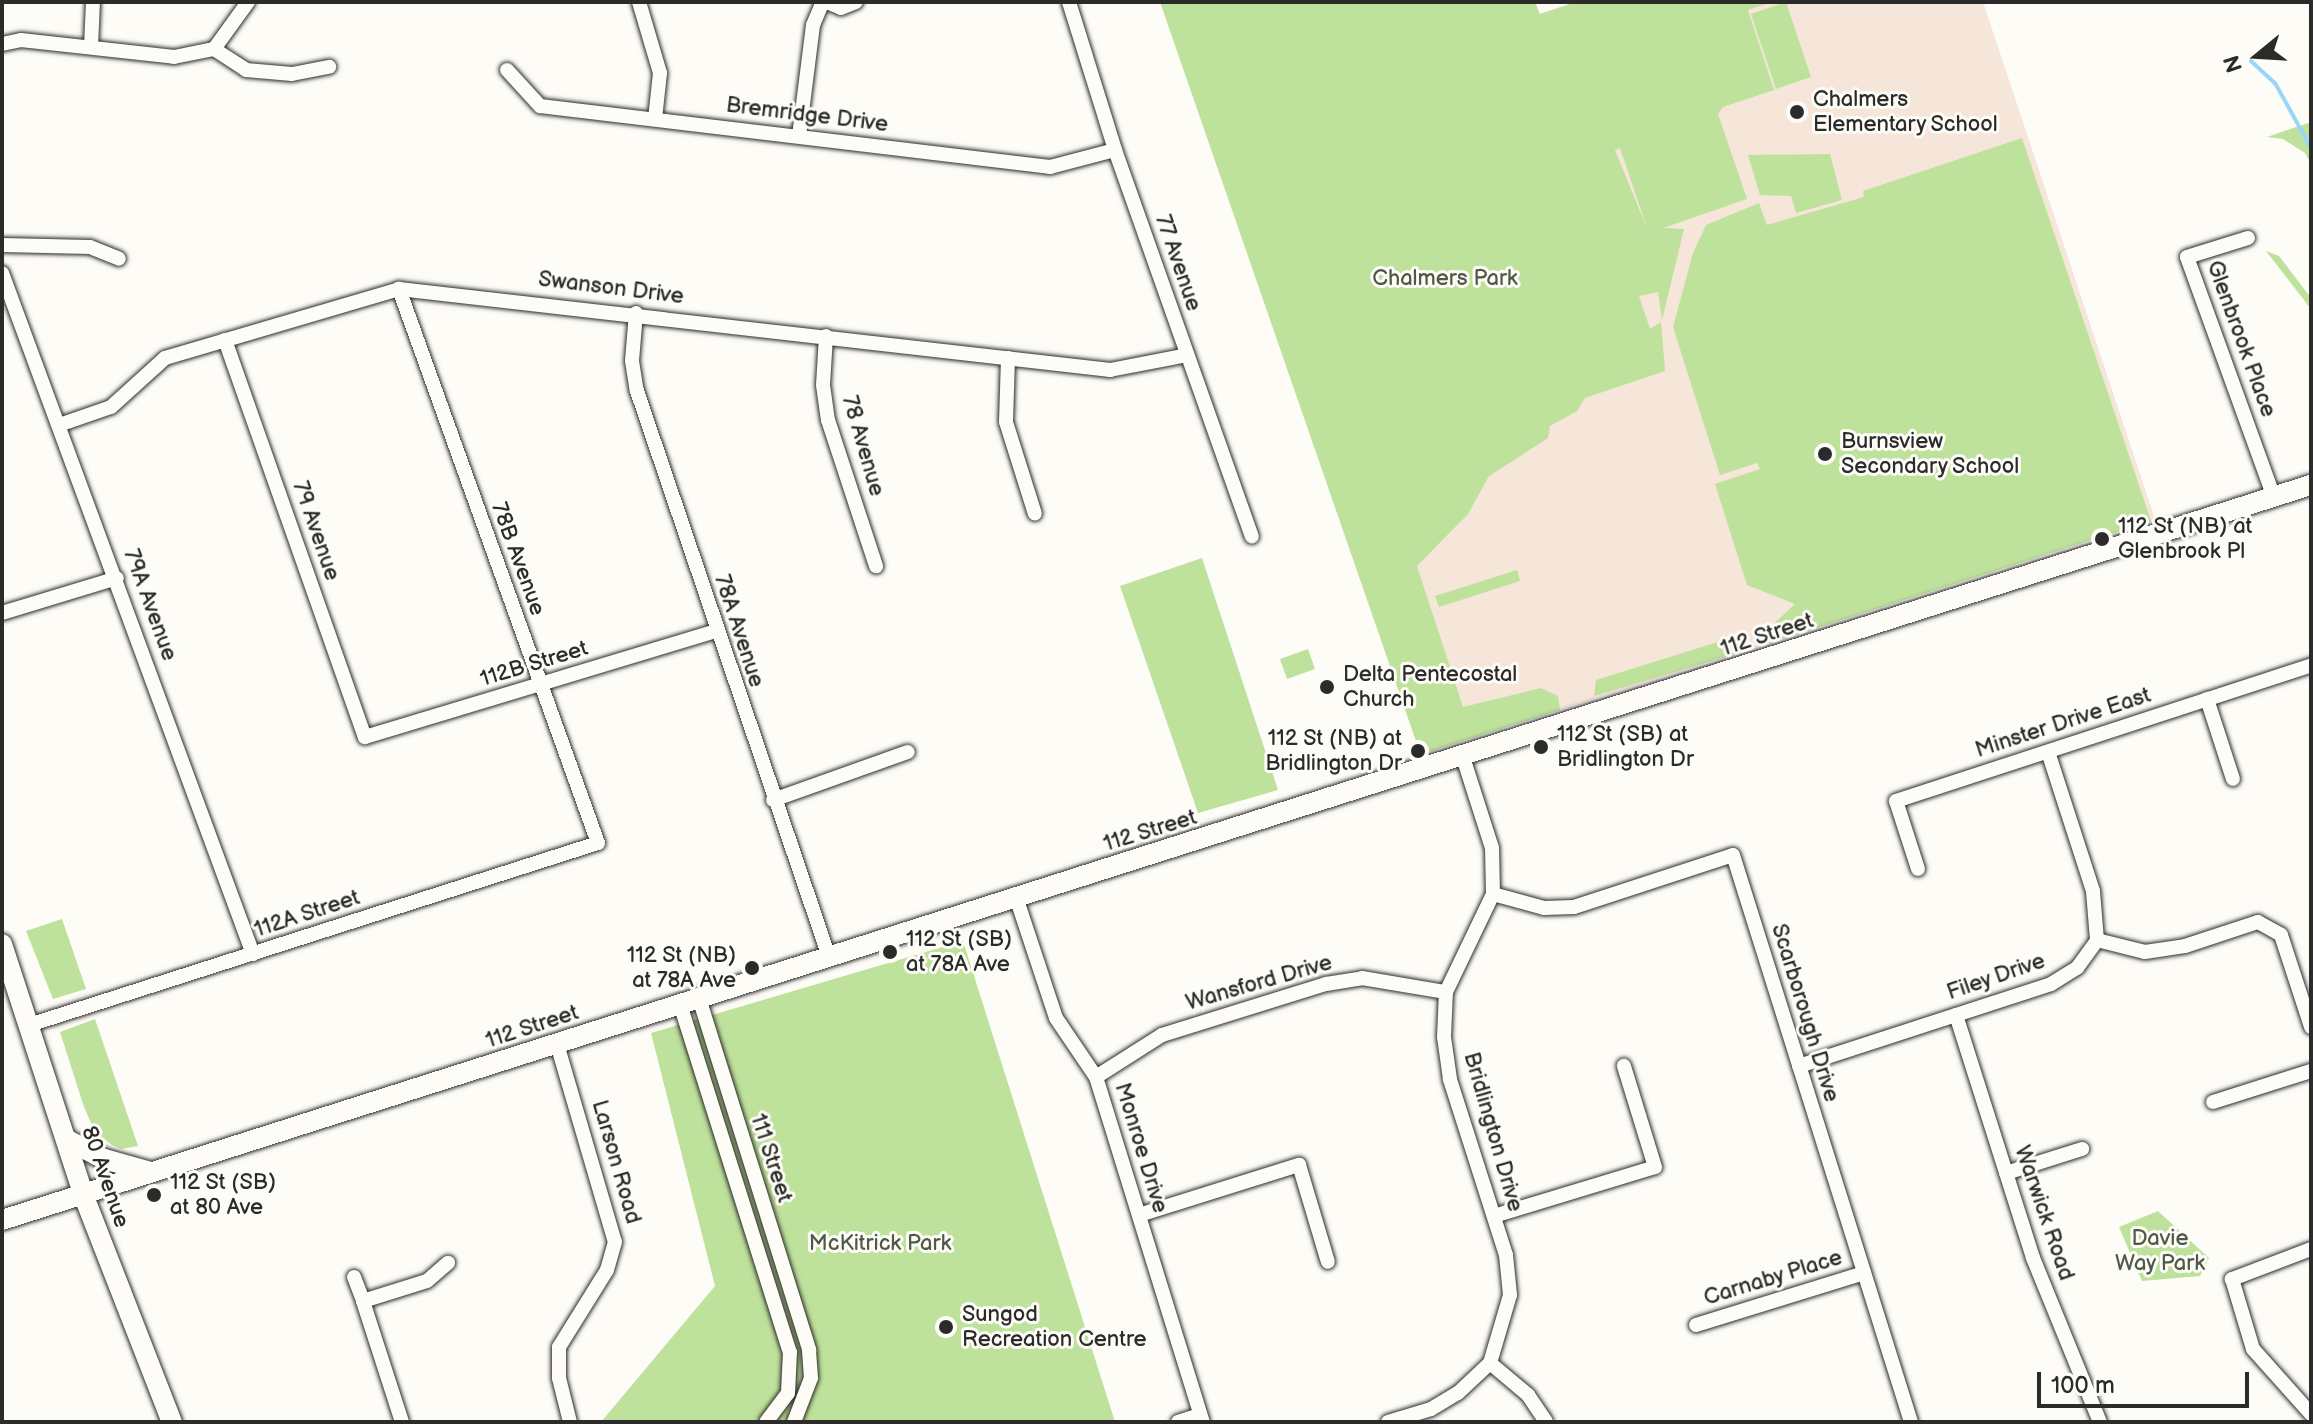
<!DOCTYPE html>
<html>
<head>
<meta charset="utf-8">
<style>
  body { margin:0 }
  #map { position:relative; width:2313px; height:1424px; overflow:hidden; background:#fdfcf7; font-family:"Balsamiq Sans",sans-serif }
  div>[style] { position:absolute }
  [style*='--x'] { left:calc(var(--x)*1px); top:calc(var(--y)*1px); width:calc(var(--w)*1px); rotate:calc(var(--a)*1deg) }
  .built>* { inset:0; background:#f5e6d9 }
  .green>* { inset:0; background:#bee19b }
  .stream>* { height:4px; margin:-2px; padding:0 2px; transform-origin:2px; border-radius:2px; background:#9ad6fa }
  .roads { filter:drop-shadow(0 0 2px #2b2b2b) drop-shadow(0 0 2px #2b2b2b) }
  .street>* { height:14px; margin:-7px; padding:0 7px; transform-origin:7px; border-radius:7px; background:#fdfcf7 }
  .secondary>* { height:20px; margin:-10px; padding:0 10px; transform-origin:10px; border-radius:10px; background:#fdfcf7 }
  .dots>* { width:22px; height:22px; translate:-50% -50%; box-sizing:border-box; border:4px solid #fdfcf7; border-radius:50% }
  span { translate:-50% -50%; white-space:nowrap; text-align:center; line-height:1.15; -webkit-text-stroke:6px #fdfcf7; paint-order:stroke }
  .poi-label { font-size:22px; color:#2b2b2b }
  .left { translate:0 -50%; text-align:left }
  .right { translate:-100% -50%; text-align:right }
  .street-label { font-size:22px; color:#2b2b2b }
  .park-label { font-size:22px; color:#505847 }
  .frame { position:absolute; inset:0; border:4px solid #2b2b2b; pointer-events:none }
  .north { position:absolute; left:2217px; top:16px; width:80px; height:80px; -webkit-text-stroke:6px #fdfcf7; paint-order:stroke; rotate:252deg; font-size:22px; font-weight:700; line-height:32px; text-align:center; color:#2b2b2b }
  .north::after { content:''; display:block; margin:auto; width:28px; height:36px; background:#2b2b2b; clip-path:polygon(50% 0,100% 100%,50% 72%,0 100%) }
  .scale { position:absolute; left:2037px; top:1372px; width:212px; height:36px; box-sizing:border-box; border:4px solid #2b2b2b; border-top:0; padding-left:10px; font-size:24px; line-height:28px; white-space:nowrap; color:#2b2b2b; -webkit-text-stroke:6px #fdfcf7; paint-order:stroke }
</style>
</head>
<body>
<div id="map">
  <div class="built">
    <div style="clip-path:polygon(1576px 2px,1983px 2px,2155px 519px,1421px 754px,1362px 580px,1539px 14px)"></div>
  </div>
  <div class="green">
    <div style="clip-path:polygon(evenodd,1160px 2px,1535px 2px,1540px 14px,1576px 2px,1772px 2px,1748px 10px,1774px 90px,1723px 107px,1718px 114px,1747px 199px,1663px 228px,1684px 229px,1662px 320px,1658px 292px,1639px 296px,1650px 329px,1661px 322px,1665px 371px,1585px 398px,1577px 411px,1550px 426px,1548px 438px,1489px 476px,1468px 514px,1417px 566px,1463px 707px,1541px 688px,1558px 696px,1560px 710px,1428px 752px,1418px 747px,1160px 2px,1620px 148px,1646px 225px,1646px 226px,1615px 150px,1620px 148px)"></div>
    <div style="clip-path:polygon(1786px 2px,1811px 77px,1776px 89px,1751px 14px)"></div>
    <div style="clip-path:polygon(2311px 122px,2311px 164px,2305px 153px,2283px 139px,2267px 137px)"></div>
    <div style="clip-path:polygon(2022px 138px,2151px 521px,1766px 644px,1763px 634px,1795px 604px,1747px 585px,1715px 484px,1760px 469px,1757px 463px,1720px 475px,1673px 327px,1693px 253px,1706px 225px,1759px 203px,1767px 225px,1864px 197px,1863px 191px)"></div>
    <div style="clip-path:polygon(1830px 154px,1842px 200px,1796px 213px,1791px 196px,1760px 195px,1748px 155px)"></div>
    <div style="clip-path:polygon(2266px 251px,2279px 256px,2311px 298px,2311px 309px)"></div>
    <div style="clip-path:polygon(1202px 558px,1278px 790px,1198px 813px,1120px 586px)"></div>
    <div style="clip-path:polygon(1517px 570px,1520px 581px,1439px 607px,1435px 596px)"></div>
    <div style="clip-path:polygon(1737px 636px,1748px 650px,1594px 696px,1596px 680px)"></div>
    <div style="clip-path:polygon(1308px 649px,1315px 669px,1287px 679px,1280px 659px)"></div>
    <div style="clip-path:polygon(62px 919px,86px 989px,53px 999px,26px 931px)"></div>
    <div style="clip-path:polygon(963px 941px,1115px 1422px,601px 1422px,715px 1286px,651px 1033px)"></div>
    <div style="clip-path:polygon(95px 1019px,138px 1146px,121px 1149px,112px 1145px,95px 1132px,84px 1107px,60px 1032px)"></div>
    <div style="clip-path:polygon(2158px 1211px,2209px 1258px,2200px 1276px,2142px 1281px,2119px 1227px)"></div>
  </div>
  <div class="stream">
    <div style="--x:2251;--y:61;--w:33;--a:43"></div>
    <div style="--x:2275;--y:83;--w:74;--a:61"></div>
  </div>
  <div class="roads">
    <div class="street">
      <div style="--x:639;--y:2;--w:74;--a:73.5"></div>
      <div style="--x:660;--y:73;--w:46;--a:96.2"></div>
      <div style="--x:827;--y:2;--w:15;--a:23"></div>
      <div style="--x:841;--y:8;--w:16;--a:-22"></div>
      <div style="--x:1069;--y:2;--w:155;--a:72.7"></div>
      <div style="--x:1115;--y:150;--w:410;--a:70.5"></div>
      <div style="--x:2;--y:44;--w:19;--a:-12"></div>
      <div style="--x:21;--y:40;--w:154;--a:6.3"></div>
      <div style="--x:174;--y:57;--w:41;--a:-11.3"></div>
      <div style="--x:214;--y:49;--w:38;--a:33"></div>
      <div style="--x:246;--y:70;--w:46;--a:5"></div>
      <div style="--x:292;--y:74;--w:38;--a:-11"></div>
      <div style="--x:91;--y:47;--w:45;--a:-87.5"></div>
      <div style="--x:214;--y:49;--w:58;--a:-54.1"></div>
      <div style="--x:507;--y:70;--w:49;--a:47.5"></div>
      <div style="--x:540;--y:106;--w:514;--a:6.82"></div>
      <div style="--x:1050;--y:167;--w:67;--a:-14.7"></div>
      <div style="--x:799;--y:136;--w:112;--a:-82.8"></div>
      <div style="--x:813;--y:25;--w:25;--a:-67"></div>
      <div style="--x:2248;--y:238;--w:64;--a:162.7"></div>
      <div style="--x:2187;--y:257;--w:255;--a:70.1"></div>
      <div style="--x:2;--y:245;--w:88;--a:1.3"></div>
      <div style="--x:90;--y:247;--w:31;--a:22"></div>
      <div style="--x:2;--y:273;--w:726;--a:69.77"></div>
      <div style="--x:636;--y:313;--w:48;--a:94.8"></div>
      <div style="--x:632;--y:361;--w:30;--a:81"></div>
      <div style="--x:637;--y:391;--w:598;--a:71.26"></div>
      <div style="--x:826;--y:336;--w:49;--a:93.5"></div>
      <div style="--x:823;--y:385;--w:35;--a:82"></div>
      <div style="--x:828;--y:420;--w:154;--a:71.8"></div>
      <div style="--x:225;--y:340;--w:421;--a:70.6"></div>
      <div style="--x:365;--y:737;--w:367;--a:-16.8"></div>
      <div style="--x:1008;--y:358;--w:64;--a:91.8"></div>
      <div style="--x:1006;--y:422;--w:96;--a:72.5"></div>
      <div style="--x:59;--y:425;--w:55;--a:-19.1"></div>
      <div style="--x:111;--y:407;--w:73;--a:-42.2"></div>
      <div style="--x:165;--y:358;--w:244;--a:-16.4"></div>
      <div style="--x:399;--y:289;--w:716;--a:6.5"></div>
      <div style="--x:1110;--y:370;--w:78;--a:-11"></div>
      <div style="--x:2;--y:613;--w:120;--a:-16.9"></div>
      <div style="--x:2207;--y:699;--w:84;--a:72"></div>
      <div style="--x:773;--y:800;--w:143;--a:-19.6"></div>
      <div style="--x:1918;--y:869;--w:71;--a:-107.9"></div>
      <div style="--x:1896;--y:801;--w:437;--a:-18.1"></div>
      <div style="--x:1493;--y:894;--w:53;--a:15.4"></div>
      <div style="--x:1544;--y:908;--w:30;--a:-2"></div>
      <div style="--x:1574;--y:907;--w:167;--a:-18.1"></div>
      <div style="--x:1733;--y:855;--w:594;--a:72.57"></div>
      <div style="--x:1016;--y:897;--w:127;--a:71.7"></div>
      <div style="--x:1056;--y:1018;--w:71;--a:55.9"></div>
      <div style="--x:1096;--y:1077;--w:361;--a:72.8"></div>
      <div style="--x:2097;--y:940;--w:49;--a:14"></div>
      <div style="--x:2145;--y:952;--w:40;--a:-8.5"></div>
      <div style="--x:2185;--y:946;--w:77;--a:-18.2"></div>
      <div style="--x:2258;--y:922;--w:26;--a:29"></div>
      <div style="--x:2281;--y:935;--w:97;--a:71.9"></div>
      <div style="--x:699;--y:998;--w:369;--a:72.6"></div>
      <div style="--x:809;--y:1350;--w:28;--a:86"></div>
      <div style="--x:811;--y:1378;--w:47;--a:111.1"></div>
      <div style="--x:680;--y:1004;--w:365;--a:72.5"></div>
      <div style="--x:790;--y:1352;--w:41;--a:92.8"></div>
      <div style="--x:788;--y:1393;--w:36;--a:127"></div>
      <div style="--x:1956;--y:1015;--w:255;--a:72.4"></div>
      <div style="--x:2033;--y:1258;--w:177;--a:67.8"></div>
      <div style="--x:29;--y:1025;--w:597;--a:-17.74"></div>
      <div style="--x:598;--y:843;--w:589;--a:-109.76"></div>
      <div style="--x:557;--y:1044;--w:206;--a:73.7"></div>
      <div style="--x:615;--y:1242;--w:29;--a:106"></div>
      <div style="--x:607;--y:1270;--w:91;--a:121.9"></div>
      <div style="--x:559;--y:1347;--w:31;--a:90"></div>
      <div style="--x:559;--y:1378;--w:45;--a:76"></div>
      <div style="--x:1799;--y:1066;--w:265;--a:-18"></div>
      <div style="--x:2051;--y:984;--w:31;--a:-32"></div>
      <div style="--x:2077;--y:968;--w:34;--a:-54"></div>
      <div style="--x:2097;--y:940;--w:49;--a:-94.7"></div>
      <div style="--x:2093;--y:891;--w:146;--a:-107.9"></div>
      <div style="--x:1096;--y:1077;--w:78;--a:-32.5"></div>
      <div style="--x:1162;--y:1035;--w:172;--a:-17.3"></div>
      <div style="--x:1326;--y:984;--w:36;--a:-9"></div>
      <div style="--x:1362;--y:978;--w:85;--a:9.5"></div>
      <div style="--x:2213;--y:1102;--w:103;--a:-17.6"></div>
      <div style="--x:2006;--y:1173;--w:80;--a:-17.5"></div>
      <div style="--x:1139;--y:1215;--w:168;--a:-17.4"></div>
      <div style="--x:1299;--y:1165;--w:101;--a:73.4"></div>
      <div style="--x:1494;--y:1216;--w:168;--a:-16.9"></div>
      <div style="--x:1655;--y:1167;--w:106;--a:-107.1"></div>
      <div style="--x:2311;--y:1249;--w:85;--a:159.2"></div>
      <div style="--x:2232;--y:1279;--w:73;--a:73.3"></div>
      <div style="--x:2253;--y:1349;--w:87;--a:48.3"></div>
      <div style="--x:354;--y:1277;--w:26;--a:69"></div>
      <div style="--x:1696;--y:1325;--w:176;--a:-17.2"></div>
      <div style="--x:1490;--y:1363;--w:50;--a:40.1"></div>
      <div style="--x:1528;--y:1395;--w:32;--a:56"></div>
      <div style="--x:402;--y:1422;--w:127;--a:-107.9"></div>
      <div style="--x:363;--y:1301;--w:67;--a:-17.4"></div>
      <div style="--x:427;--y:1281;--w:28;--a:-41"></div>
      <div style="--x:1178;--y:1422;--w:23;--a:-18"></div>
      <div style="--x:1388;--y:1422;--w:45;--a:-16.8"></div>
      <div style="--x:1431;--y:1409;--w:31;--a:-31"></div>
      <div style="--x:1458;--y:1393;--w:44;--a:-43.2"></div>
      <div style="--x:1490;--y:1363;--w:71;--a:-73.6"></div>
      <div style="--x:1510;--y:1295;--w:40;--a:-95.7"></div>
      <div style="--x:1506;--y:1255;--w:185;--a:-107.7"></div>
      <div style="--x:1450;--y:1079;--w:42;--a:-98.1"></div>
      <div style="--x:1444;--y:1037;--w:45;--a:-87.5"></div>
      <div style="--x:1446;--y:992;--w:109;--a:-64.4"></div>
      <div style="--x:1493;--y:894;--w:46;--a:-91.2"></div>
      <div style="--x:1492;--y:848;--w:96;--a:-107.7"></div>
    </div>
    <div class="secondary">
      <div style="--x:2;--y:944;--w:263;--a:72"></div>
      <div style="--x:83;--y:1194;--w:245;--a:68.7"></div>
      <div style="--x:66;--y:1139;--w:43;--a:27.8"></div>
      <div style="--x:104;--y:1159;--w:49;--a:15.5"></div>
      <div style="--x:2;--y:1220;--w:2423;--a:-17.66"></div>
    </div>
  </div>
  <div class="dots">
    <div style="left:1797px;top:112px;background:#2b2b2b"></div>
    <div style="left:1825px;top:454px;background:#2b2b2b"></div>
    <div style="left:2102px;top:539px;background:#2b2b2b"></div>
    <div style="left:1327px;top:687px;background:#2b2b2b"></div>
    <div style="left:1541px;top:747px;background:#2b2b2b"></div>
    <div style="left:1418px;top:751px;background:#2b2b2b"></div>
    <div style="left:890px;top:952px;background:#2b2b2b"></div>
    <div style="left:752px;top:968px;background:#2b2b2b"></div>
    <div style="left:154px;top:1195px;background:#2b2b2b"></div>
    <div style="left:946px;top:1327px;background:#2b2b2b"></div>
  </div>
  <div class="poi-label">
    <span class="left" style="left:1813px;top:112px">Chalmers<br>Elementary School</span>
    <span class="left" style="left:1841px;top:454px">Burnsview<br>Secondary School</span>
    <span class="left" style="left:2118px;top:539px">112 St (NB) at<br>Glenbrook Pl</span>
    <span class="left" style="left:1343px;top:687px">Delta Pentecostal<br>Church</span>
    <span class="left" style="left:1557px;top:747px">112 St (SB) at<br>Bridlington Dr</span>
    <span class="right" style="left:1402px;top:751px">112 St (NB) at<br>Bridlington Dr</span>
    <span class="left" style="left:906px;top:952px">112 St (SB)<br>at 78A Ave</span>
    <span class="right" style="left:736px;top:968px">112 St (NB)<br>at 78A Ave</span>
    <span class="left" style="left:170px;top:1195px">112 St (SB)<br>at 80 Ave</span>
    <span class="left" style="left:962px;top:1327px">Sungod<br>Recreation Centre</span>
  </div>
  <div class="street-label">
    <span style="left:807px;top:115px;rotate:7deg">Bremridge Drive</span>
    <span style="left:1178px;top:263px;rotate:71deg">77 Avenue</span>
    <span style="left:611px;top:288px;rotate:7deg">Swanson Drive</span>
    <span style="left:2241px;top:339px;rotate:70deg">Glenbrook Place</span>
    <span style="left:863px;top:446px;rotate:74deg">78 Avenue</span>
    <span style="left:316px;top:531px;rotate:71deg">79 Avenue</span>
    <span style="left:518px;top:559px;rotate:70deg">78B Avenue</span>
    <span style="left:150px;top:605px;rotate:70deg">79A Avenue</span>
    <span style="left:739px;top:631px;rotate:72deg">78A Avenue</span>
    <span style="left:1767px;top:635px;rotate:-18deg">112 Street</span>
    <span style="left:534px;top:664px;rotate:-17deg">112B Street</span>
    <span style="left:2063px;top:723px;rotate:-18deg">Minster Drive East</span>
    <span style="left:1150px;top:831px;rotate:-17deg">112 Street</span>
    <span style="left:307px;top:914px;rotate:-18deg">112A Street</span>
    <span style="left:1996px;top:977px;rotate:-19deg">Filey Drive</span>
    <span style="left:1259px;top:983px;rotate:-16deg">Wansford Drive</span>
    <span style="left:1805px;top:1013px;rotate:73deg">Scarborough Drive</span>
    <span style="left:532px;top:1027px;rotate:-18deg">112 Street</span>
    <span style="left:1493px;top:1132px;rotate:74deg">Bridlington Drive</span>
    <span style="left:1141px;top:1148px;rotate:73deg">Monroe Drive</span>
    <span style="left:771px;top:1158px;rotate:72deg">111 Street</span>
    <span style="left:616px;top:1162px;rotate:74deg">Larson Road</span>
    <span style="left:105px;top:1177px;rotate:71deg">80 Avenue</span>
    <span style="left:2044px;top:1213px;rotate:71deg">Warwick Road</span>
    <span style="left:1773px;top:1278px;rotate:-17deg">Carnaby Place</span>
  </div>
  <div class="park-label">
    <span style="left:1445px;top:279px">Chalmers Park</span>
    <span style="left:2160px;top:1251px">Davie<br>Way Park</span>
    <span style="left:880px;top:1244px">McKitrick Park</span>
  </div>
  <div class="frame"></div>
  <div class="north">N</div>
  <div class="scale">100 m</div>
</div>
</body>
</html>
